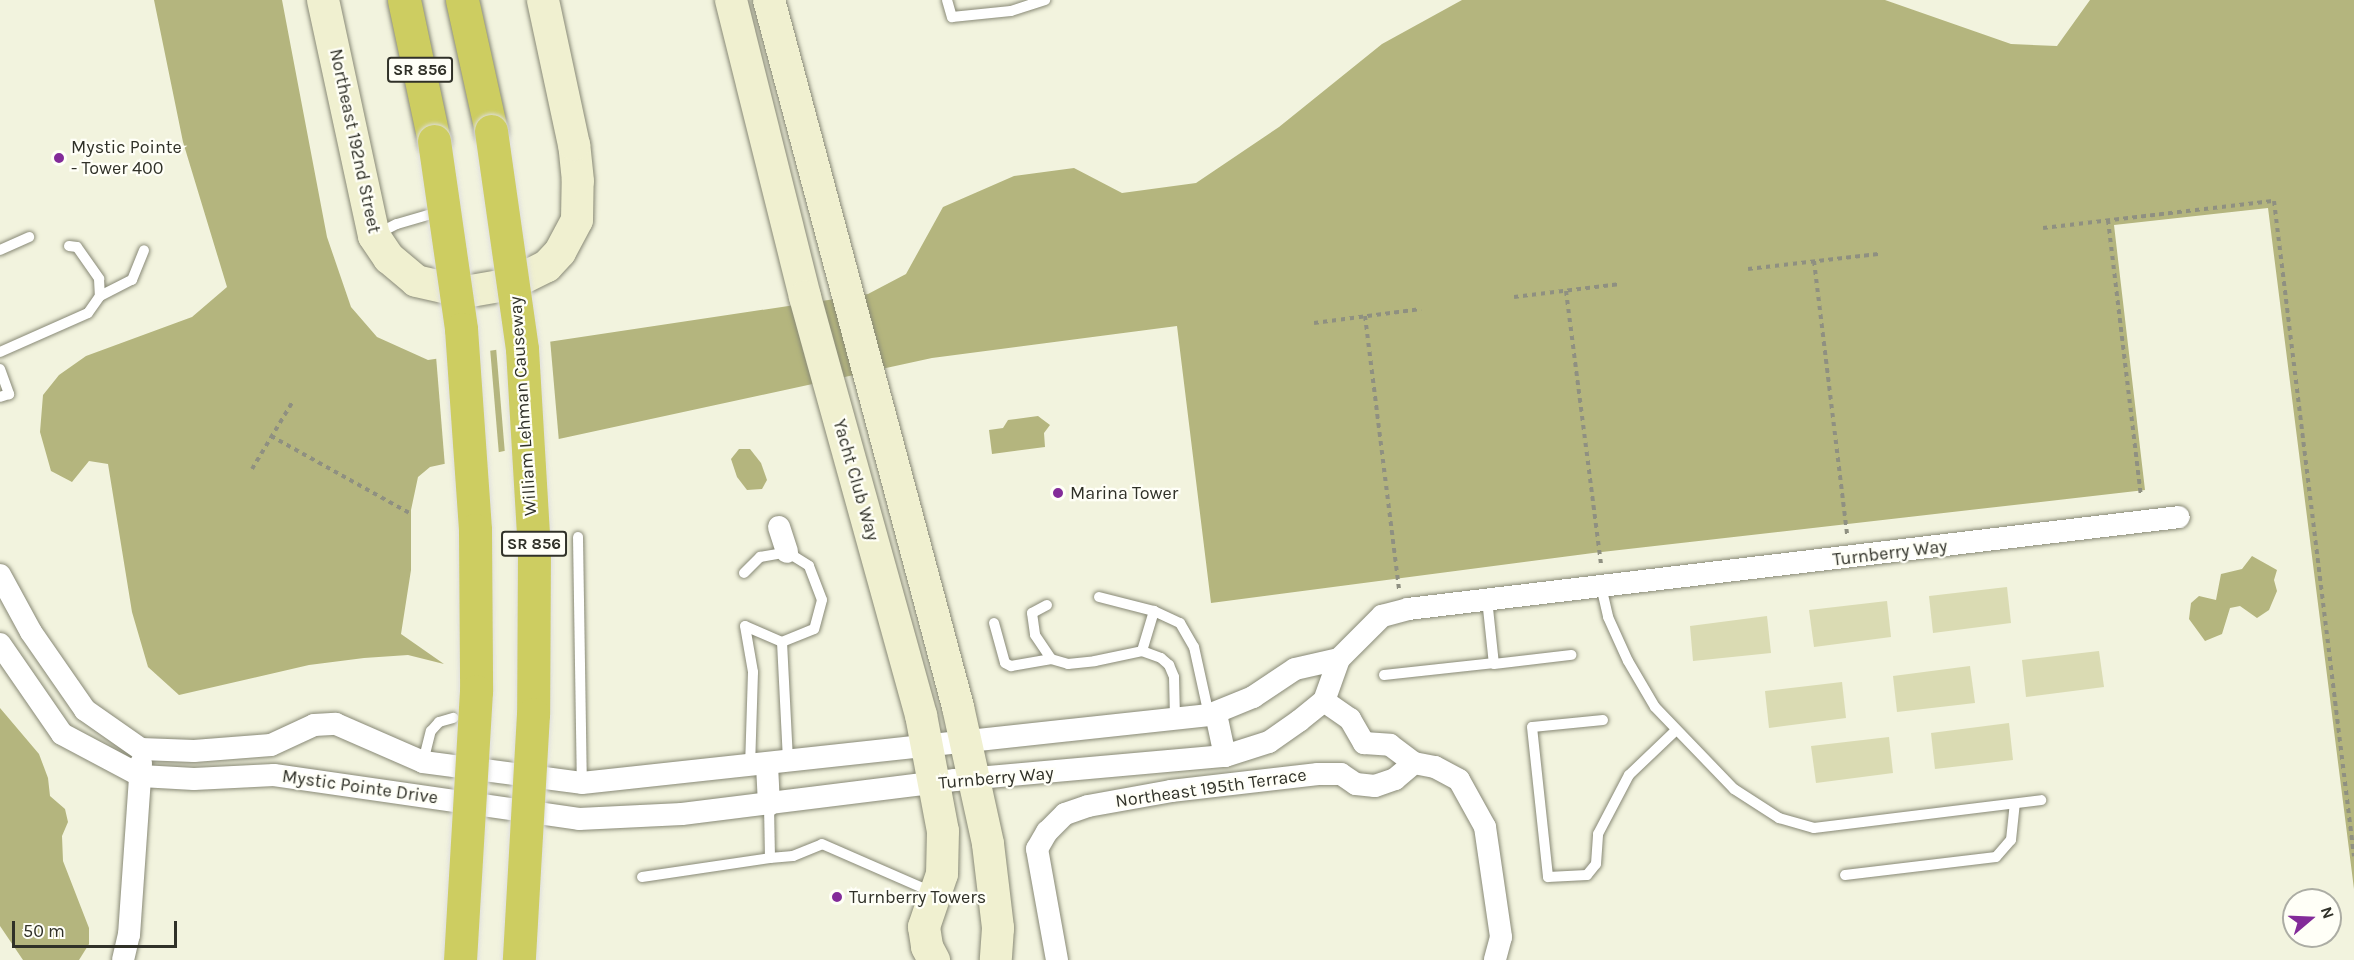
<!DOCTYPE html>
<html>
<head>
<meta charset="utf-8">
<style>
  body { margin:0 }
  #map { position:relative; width:2354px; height:960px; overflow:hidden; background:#f2f3de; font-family:Karla,sans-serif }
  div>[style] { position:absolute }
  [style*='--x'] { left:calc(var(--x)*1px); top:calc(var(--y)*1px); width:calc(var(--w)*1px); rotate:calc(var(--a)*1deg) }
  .green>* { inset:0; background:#dadbb3 }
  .water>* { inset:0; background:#b4b57e }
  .pier>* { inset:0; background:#f2f3de }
  .path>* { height:4px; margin-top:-2px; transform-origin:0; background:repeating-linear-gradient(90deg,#8f9081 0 4.5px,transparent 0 9px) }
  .roads { filter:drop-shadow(0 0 2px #888976) drop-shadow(0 0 2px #888976) }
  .lane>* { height:10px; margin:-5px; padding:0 5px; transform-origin:5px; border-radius:5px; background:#fff }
  .street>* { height:22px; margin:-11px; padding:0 11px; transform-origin:11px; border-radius:11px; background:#fff }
  .secondary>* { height:32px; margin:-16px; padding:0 16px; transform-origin:16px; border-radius:16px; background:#f0f0d0 }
  .highway>* { height:33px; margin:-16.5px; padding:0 16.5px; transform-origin:16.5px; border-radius:16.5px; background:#cdcd61 }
  .bridges { filter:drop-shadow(0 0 2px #dededd) drop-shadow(0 0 2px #dededd) }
  .highway-bridge>* { height:33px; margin:-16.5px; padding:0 16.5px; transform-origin:16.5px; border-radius:16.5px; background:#cdcd61 }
  .dots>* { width:16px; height:16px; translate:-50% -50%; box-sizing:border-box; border:3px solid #fffff7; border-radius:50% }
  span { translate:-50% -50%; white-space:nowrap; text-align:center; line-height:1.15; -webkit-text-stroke:4.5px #fffff7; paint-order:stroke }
  .shield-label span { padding:2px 4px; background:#fffff7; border:2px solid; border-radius:4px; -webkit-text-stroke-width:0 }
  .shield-label { font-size:16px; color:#303128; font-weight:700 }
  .street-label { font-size:18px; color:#303128 }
  .poi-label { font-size:18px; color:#303128 }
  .left { translate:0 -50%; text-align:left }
  .north { position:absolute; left:2282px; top:888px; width:60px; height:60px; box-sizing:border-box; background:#fffff7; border:2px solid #acada4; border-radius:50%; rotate:71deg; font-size:16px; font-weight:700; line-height:24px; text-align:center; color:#303128 }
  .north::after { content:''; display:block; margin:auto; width:21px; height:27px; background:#832b99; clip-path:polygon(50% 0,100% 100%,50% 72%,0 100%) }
  .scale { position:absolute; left:12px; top:921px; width:165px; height:27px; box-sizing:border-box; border:3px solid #303128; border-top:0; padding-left:8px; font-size:18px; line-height:21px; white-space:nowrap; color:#303128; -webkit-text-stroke:4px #fffff7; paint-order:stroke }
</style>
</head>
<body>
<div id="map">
  <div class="green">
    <div style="clip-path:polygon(2007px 587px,2011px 623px,1933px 633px,1929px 596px)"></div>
    <div style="clip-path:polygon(1887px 601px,1891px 637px,1814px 647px,1809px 610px)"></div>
    <div style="clip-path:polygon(1767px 616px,1771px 653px,1693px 661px,1690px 626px)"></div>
    <div style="clip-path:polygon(2099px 651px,2104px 687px,2026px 697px,2022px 660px)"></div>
    <div style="clip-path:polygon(1970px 666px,1975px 703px,1897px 712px,1893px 676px)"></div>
    <div style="clip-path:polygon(1842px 682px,1846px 718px,1769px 728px,1765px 691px)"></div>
    <div style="clip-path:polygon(2009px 723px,2013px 760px,1935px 769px,1931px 733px)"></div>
    <div style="clip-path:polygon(1889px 737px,1893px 773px,1816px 783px,1811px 746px)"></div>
  </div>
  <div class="water">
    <div style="clip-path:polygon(154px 0,282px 0,327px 237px,351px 307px,377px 337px,428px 360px,868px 294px,906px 274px,943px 207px,1014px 176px,1074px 168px,1122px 193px,1196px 183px,1279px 127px,1382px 44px,1462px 0,1885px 0,2011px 44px,2057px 46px,2090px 0,2354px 0,2354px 889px,2268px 208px,2114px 225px,2145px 490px,1593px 553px,1211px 603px,1177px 326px,932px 358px,430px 467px,418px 477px,411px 510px,411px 570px,401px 634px,444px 664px,408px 655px,364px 658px,309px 665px,179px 695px,148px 667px,132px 612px,108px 464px,89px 461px,72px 482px,51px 471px,40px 432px,43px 395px,59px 375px,86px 356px,192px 317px,227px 287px,183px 142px)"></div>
    <div style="clip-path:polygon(1038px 416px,1050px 425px,1044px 433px,1045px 447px,992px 454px,989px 430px,1003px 428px,1008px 420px)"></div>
    <div style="clip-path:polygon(739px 449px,750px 449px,761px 463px,767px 480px,762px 489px,747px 490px,737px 477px,731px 459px)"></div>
    <div style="clip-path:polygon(2252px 556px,2277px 570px,2274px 580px,2277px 591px,2269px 610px,2257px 618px,2240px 606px,2230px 608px,2222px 634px,2205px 641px,2189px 619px,2191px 603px,2199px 596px,2216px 600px,2221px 574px,2242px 569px)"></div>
    <div style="clip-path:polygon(0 708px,39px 754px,48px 778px,50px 796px,65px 809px,68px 822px,62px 836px,63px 861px,89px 928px,89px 944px,79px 960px,23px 960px,0 926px)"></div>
  </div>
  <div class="pier">
    <div style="clip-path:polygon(550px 339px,559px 442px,505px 454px,496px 347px)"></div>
    <div style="clip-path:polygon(490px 348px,499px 455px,445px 467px,436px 356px)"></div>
  </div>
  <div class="path">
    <div style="--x:2108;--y:220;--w:277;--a:83.2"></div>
    <div style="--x:2043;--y:228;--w:233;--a:-6.7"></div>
    <div style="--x:2274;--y:201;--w:660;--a:83.04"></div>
    <div style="--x:1814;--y:261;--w:276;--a:83.1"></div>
    <div style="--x:1748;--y:269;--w:131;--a:-6.6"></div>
    <div style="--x:1566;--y:291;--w:275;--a:82.7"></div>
    <div style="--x:1514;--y:297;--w:107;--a:-7"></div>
    <div style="--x:1365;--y:316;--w:275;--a:82.9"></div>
    <div style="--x:1314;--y:323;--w:108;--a:-7.5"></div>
    <div style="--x:271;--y:436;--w:160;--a:29.1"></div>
    <div style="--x:252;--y:469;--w:79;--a:-58.9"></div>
  </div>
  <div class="roads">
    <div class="lane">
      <div style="--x:947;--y:0;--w:18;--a:74"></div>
      <div style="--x:952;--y:17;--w:59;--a:-5.8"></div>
      <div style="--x:1011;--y:11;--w:36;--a:-18"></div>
      <div style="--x:377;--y:234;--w:22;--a:-27"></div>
      <div style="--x:397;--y:224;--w:43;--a:-16.3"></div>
      <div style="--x:69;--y:246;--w:8;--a:7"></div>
      <div style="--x:77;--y:247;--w:39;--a:55"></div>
      <div style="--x:99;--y:279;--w:17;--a:87"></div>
      <div style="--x:0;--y:250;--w:32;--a:-24"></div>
      <div style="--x:0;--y:352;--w:96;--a:-23.9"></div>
      <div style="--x:88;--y:313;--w:21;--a:-55"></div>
      <div style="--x:100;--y:296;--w:36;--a:-27"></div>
      <div style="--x:132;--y:280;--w:32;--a:-68"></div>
      <div style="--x:0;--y:369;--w:27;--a:70"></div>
      <div style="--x:9;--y:394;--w:9;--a:162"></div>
      <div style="--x:578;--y:537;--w:246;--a:89.1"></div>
      <div style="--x:744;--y:573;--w:23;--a:-45"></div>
      <div style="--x:760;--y:557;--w:27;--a:-10"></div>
      <div style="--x:787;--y:552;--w:26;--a:32"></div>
      <div style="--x:809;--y:566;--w:36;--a:69"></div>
      <div style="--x:822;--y:600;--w:30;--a:105"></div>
      <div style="--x:814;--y:629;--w:35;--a:158"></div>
      <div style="--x:782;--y:642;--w:40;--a:-156.6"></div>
      <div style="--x:1601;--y:586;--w:32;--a:77"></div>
      <div style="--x:1608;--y:617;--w:48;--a:65.6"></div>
      <div style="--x:1628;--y:661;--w:53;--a:59.6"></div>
      <div style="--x:1655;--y:707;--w:114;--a:46.1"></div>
      <div style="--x:1734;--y:789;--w:54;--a:32.8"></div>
      <div style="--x:1779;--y:818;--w:36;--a:16"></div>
      <div style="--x:1814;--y:828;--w:229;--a:-7"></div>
      <div style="--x:1099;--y:597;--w:57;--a:14.3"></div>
      <div style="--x:1154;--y:611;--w:29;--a:25"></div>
      <div style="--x:1180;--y:623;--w:28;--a:60"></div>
      <div style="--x:1194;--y:647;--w:70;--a:77.6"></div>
      <div style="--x:1487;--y:599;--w:65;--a:83.9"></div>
      <div style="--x:1494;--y:664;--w:78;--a:-6.7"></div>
      <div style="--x:1047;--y:605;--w:17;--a:152"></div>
      <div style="--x:1032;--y:613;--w:22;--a:82"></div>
      <div style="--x:1035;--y:635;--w:29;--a:56"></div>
      <div style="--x:994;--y:623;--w:41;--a:74.6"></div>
      <div style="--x:1005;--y:663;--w:7;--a:27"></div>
      <div style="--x:1011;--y:666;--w:41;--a:-9.9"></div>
      <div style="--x:1051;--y:659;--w:18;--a:16"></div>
      <div style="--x:1068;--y:664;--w:27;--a:-6"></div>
      <div style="--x:1095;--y:661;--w:48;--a:-12"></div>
      <div style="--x:1142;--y:651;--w:20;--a:20"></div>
      <div style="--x:1161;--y:658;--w:11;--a:41"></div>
      <div style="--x:1169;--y:665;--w:13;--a:67"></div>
      <div style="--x:1174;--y:677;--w:42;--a:88.6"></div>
      <div style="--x:745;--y:626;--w:47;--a:80.1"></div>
      <div style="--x:753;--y:672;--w:94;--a:91.8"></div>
      <div style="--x:782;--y:642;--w:120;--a:87.1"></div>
      <div style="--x:1142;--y:651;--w:42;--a:-73.3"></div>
      <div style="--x:1384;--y:675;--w:111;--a:-6.2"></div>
      <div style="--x:1603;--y:720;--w:71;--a:174.4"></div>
      <div style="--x:1532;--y:727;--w:151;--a:83.9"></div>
      <div style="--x:1548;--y:877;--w:39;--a:-3"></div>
      <div style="--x:1587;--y:875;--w:14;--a:-51"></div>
      <div style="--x:1596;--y:864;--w:30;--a:-86"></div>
      <div style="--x:1598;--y:834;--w:67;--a:-62.3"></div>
      <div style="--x:1629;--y:775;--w:64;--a:-43.7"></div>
      <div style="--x:423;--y:762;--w:32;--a:-76"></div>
      <div style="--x:431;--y:731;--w:12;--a:-48"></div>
      <div style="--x:439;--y:722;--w:15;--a:-16"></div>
      <div style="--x:770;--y:858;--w:23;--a:-5"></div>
      <div style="--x:793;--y:856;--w:31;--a:-22"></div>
      <div style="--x:822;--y:844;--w:120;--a:23.6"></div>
      <div style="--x:1845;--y:875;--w:152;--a:-6.8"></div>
      <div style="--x:1996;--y:857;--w:23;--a:-49"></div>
      <div style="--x:2011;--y:840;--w:36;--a:-84"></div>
      <div style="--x:642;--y:877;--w:129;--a:-8.4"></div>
      <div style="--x:770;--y:858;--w:53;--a:-91.1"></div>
    </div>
    <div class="street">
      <div style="--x:779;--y:527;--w:26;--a:72"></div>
      <div style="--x:0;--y:575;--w:65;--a:61.5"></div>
      <div style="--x:31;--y:632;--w:95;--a:55.3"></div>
      <div style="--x:85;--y:710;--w:68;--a:34.9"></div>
      <div style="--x:141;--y:749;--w:53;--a:2.2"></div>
      <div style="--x:194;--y:751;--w:77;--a:-4.5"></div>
      <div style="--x:271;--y:745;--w:47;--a:-24.9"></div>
      <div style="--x:314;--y:725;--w:22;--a:-3"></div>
      <div style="--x:336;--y:724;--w:95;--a:23.6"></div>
      <div style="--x:423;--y:762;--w:160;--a:7.5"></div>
      <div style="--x:582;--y:783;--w:631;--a:-6.19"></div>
      <div style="--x:1209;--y:715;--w:48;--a:-22.2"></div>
      <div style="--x:1253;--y:697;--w:50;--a:-33.7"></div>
      <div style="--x:1295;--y:669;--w:45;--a:-12.8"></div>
      <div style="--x:0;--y:644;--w:109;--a:55.4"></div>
      <div style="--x:62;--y:734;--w:89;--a:28"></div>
      <div style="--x:141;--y:776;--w:53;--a:3.2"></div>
      <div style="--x:194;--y:779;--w:80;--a:-2.9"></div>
      <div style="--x:274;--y:775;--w:308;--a:8.2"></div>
      <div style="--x:579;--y:819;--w:103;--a:-2.8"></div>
      <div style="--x:682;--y:814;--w:275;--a:-7.1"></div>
      <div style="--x:955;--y:780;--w:271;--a:-5.1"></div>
      <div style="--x:1225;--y:756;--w:46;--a:-17.7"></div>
      <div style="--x:1269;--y:742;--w:37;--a:-35"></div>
      <div style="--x:1299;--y:721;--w:32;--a:-39"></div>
      <div style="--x:1324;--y:701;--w:45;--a:-70.3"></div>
      <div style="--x:1339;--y:659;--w:61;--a:-45"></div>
      <div style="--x:1382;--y:616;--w:27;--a:-15"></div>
      <div style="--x:1408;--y:609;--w:776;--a:-6.8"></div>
      <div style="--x:1324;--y:701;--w:32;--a:35"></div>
      <div style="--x:1350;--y:719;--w:28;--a:60"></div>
      <div style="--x:1364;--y:743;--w:26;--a:4"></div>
      <div style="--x:1390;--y:745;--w:30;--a:37"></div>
      <div style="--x:1216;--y:714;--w:43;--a:77.9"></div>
      <div style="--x:767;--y:765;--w:40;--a:87.1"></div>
      <div style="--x:123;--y:960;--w:26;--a:-77"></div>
      <div style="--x:129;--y:935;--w:172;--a:-86"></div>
      <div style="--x:1057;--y:960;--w:113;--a:-100.2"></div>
      <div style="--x:1037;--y:849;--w:20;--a:-60"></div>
      <div style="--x:1047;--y:832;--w:25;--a:-45"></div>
      <div style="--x:1065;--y:814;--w:24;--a:-19"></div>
      <div style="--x:1088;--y:806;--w:84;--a:-10.2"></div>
      <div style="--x:1171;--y:791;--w:148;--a:-6.6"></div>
      <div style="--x:1318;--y:774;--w:23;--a:0"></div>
      <div style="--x:1341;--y:774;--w:18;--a:34"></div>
      <div style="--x:1356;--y:784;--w:19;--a:6"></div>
      <div style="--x:1375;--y:786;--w:21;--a:-19"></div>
      <div style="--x:1395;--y:779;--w:25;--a:-40"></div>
      <div style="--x:1414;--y:763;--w:21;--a:11"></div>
      <div style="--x:1435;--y:767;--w:27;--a:28"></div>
      <div style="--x:1459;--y:780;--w:54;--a:61"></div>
      <div style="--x:1485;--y:827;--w:111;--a:81.7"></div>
      <div style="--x:1501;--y:937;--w:24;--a:105"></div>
    </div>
    <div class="secondary">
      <div style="--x:323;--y:0;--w:241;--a:77.8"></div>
      <div style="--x:374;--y:236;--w:27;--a:56"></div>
      <div style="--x:389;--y:258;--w:35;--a:40"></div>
      <div style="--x:416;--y:281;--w:50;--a:12.7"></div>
      <div style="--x:465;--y:292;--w:47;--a:-9.9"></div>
      <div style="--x:511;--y:284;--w:40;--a:-26.6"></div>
      <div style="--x:547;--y:266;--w:19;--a:-47"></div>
      <div style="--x:560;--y:252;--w:36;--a:-62"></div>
      <div style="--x:577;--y:220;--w:39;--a:-89"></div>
      <div style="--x:578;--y:181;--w:36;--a:-96"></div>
      <div style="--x:574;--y:145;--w:148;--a:-102.1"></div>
      <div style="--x:731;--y:0;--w:306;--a:76"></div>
      <div style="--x:805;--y:297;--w:434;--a:74.5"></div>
      <div style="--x:921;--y:715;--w:118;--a:79.3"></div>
      <div style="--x:943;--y:831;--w:43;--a:91.3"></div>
      <div style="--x:942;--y:874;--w:56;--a:108.8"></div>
      <div style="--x:924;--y:927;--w:20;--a:81"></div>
      <div style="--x:927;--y:947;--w:15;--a:62"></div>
      <div style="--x:769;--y:0;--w:732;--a:75.03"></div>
      <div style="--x:958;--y:707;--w:140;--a:77.6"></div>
      <div style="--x:988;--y:844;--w:85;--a:83.2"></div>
      <div style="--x:998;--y:928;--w:32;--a:94"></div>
    </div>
    <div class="highway">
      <div style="--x:404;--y:0;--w:144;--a:78"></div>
      <div style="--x:462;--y:0;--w:134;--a:77.5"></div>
    </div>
  </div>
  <div class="bridges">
    <div class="highway-bridge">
      <div style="--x:491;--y:131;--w:220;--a:81.9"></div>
      <div style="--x:522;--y:349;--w:201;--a:86.6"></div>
      <div style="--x:534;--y:550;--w:164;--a:90.3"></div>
      <div style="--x:533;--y:714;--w:246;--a:93.3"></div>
      <div style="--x:434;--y:141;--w:190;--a:81.8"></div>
      <div style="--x:461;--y:329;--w:201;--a:86"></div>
      <div style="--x:475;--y:530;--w:161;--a:89.6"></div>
      <div style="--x:476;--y:691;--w:269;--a:93.4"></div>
    </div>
  </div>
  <div class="dots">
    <div style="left:59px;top:158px;background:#832b99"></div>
    <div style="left:1058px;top:493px;background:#832b99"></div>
    <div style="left:837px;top:897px;background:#832b99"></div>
  </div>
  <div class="shield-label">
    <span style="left:420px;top:70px">SR 856</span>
    <span style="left:534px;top:544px">SR 856</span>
  </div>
  <div class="street-label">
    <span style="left:355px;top:141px;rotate:78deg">Northeast 192nd Street</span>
    <span style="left:523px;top:406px;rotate:-94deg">William Lehman Causeway</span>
    <span style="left:856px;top:480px;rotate:74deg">Yacht Club Way</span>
    <span style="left:1890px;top:553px;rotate:-7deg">Turnberry Way</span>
    <span style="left:996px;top:778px;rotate:-5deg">Turnberry Way</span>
    <span style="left:360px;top:787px;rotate:8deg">Mystic Pointe Drive</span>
    <span style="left:1211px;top:788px;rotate:-8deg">Northeast 195th Terrace</span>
  </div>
  <div class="poi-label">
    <span class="left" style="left:71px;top:158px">Mystic Pointe<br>- Tower 400</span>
    <span class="left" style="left:1070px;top:493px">Marina Tower</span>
    <span class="left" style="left:849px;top:897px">Turnberry Towers</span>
  </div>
  <div class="north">N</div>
  <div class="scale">50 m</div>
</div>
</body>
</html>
